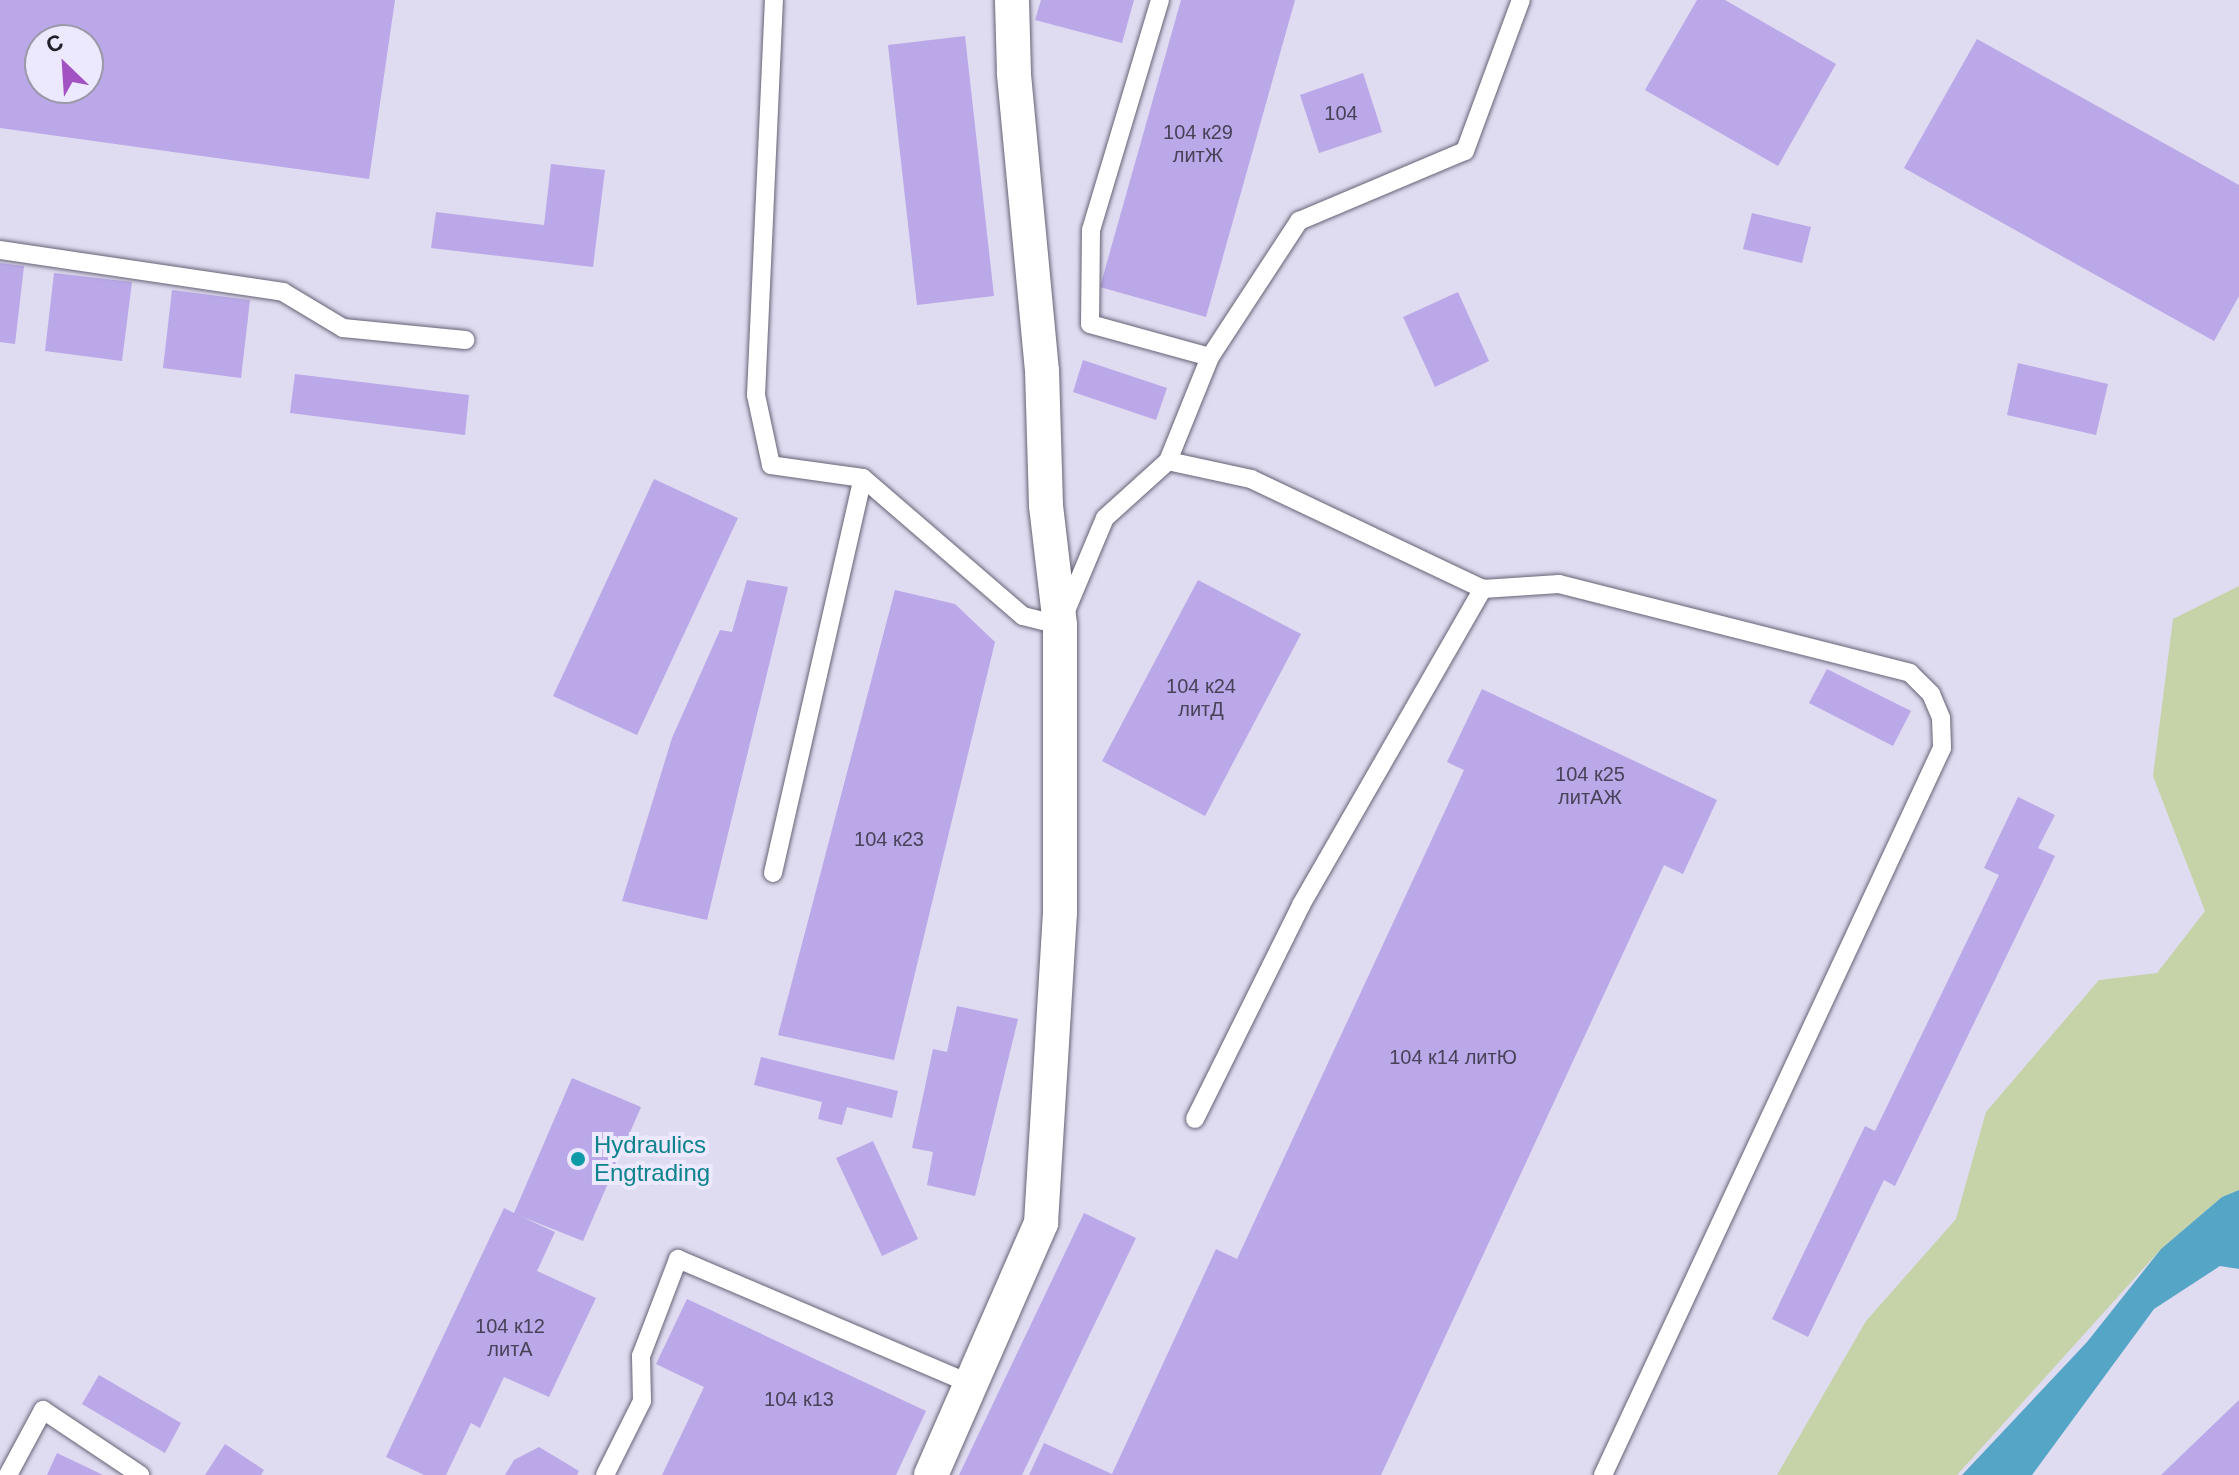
<!DOCTYPE html>
<html>
<head>
<meta charset="utf-8">
<style>
  body { margin:0 }
  #map { position:relative; width:2239px; height:1475px; overflow:hidden; background:#dfdbf0; font-family:Helvetica,sans-serif }
  div>[style] { position:absolute }
  [style*='--x'] { left:calc(var(--x)*1px); top:calc(var(--y)*1px); width:calc(var(--w)*1px); rotate:calc(var(--a)*1deg) }
  .green>* { inset:0; background:#c6d3a8 }
  .water>* { inset:0; background:#55a6c6 }
  .building>* { inset:0; background:#baa8e8 }
  .roads { filter:drop-shadow(0 0 2px #676376) drop-shadow(0 0 2px #676376) }
  .service>* { height:18px; margin:-9px; padding:0 9px; transform-origin:9px; border-radius:9px; background:#fff }
  .minor>* { height:34px; margin:-17px; padding:0 17px; transform-origin:17px; border-radius:17px; background:#fff }
  .dots>* { width:22px; height:22px; translate:-50% -50%; box-sizing:border-box; border:4px solid #ece8fd; border-radius:50% }
  span { translate:-50% -50%; white-space:nowrap; text-align:center; line-height:1.15; -webkit-text-stroke:8px #ece8fd; paint-order:stroke }
  .number-label { font-size:20px; color:#484258 }
  .number-label span { -webkit-text-stroke-width:0 }
  .culture-label { font-size:24px; color:#0d838f }
  .left { translate:0 -50%; text-align:left }
  .north { position:absolute; left:24px; top:24px; width:80px; height:80px; box-sizing:border-box; background:#ece8fd; border:2px solid #9b98a8; border-radius:50%; rotate:335deg; font-size:22px; font-weight:700; line-height:32px; text-align:center; color:#222028 }
  .north::after { content:''; display:block; margin:auto; width:28px; height:36px; background:#a352c3; clip-path:polygon(50% 0,100% 100%,50% 72%,0 100%) }
</style>
</head>
<body>
<div id="map">
  <div class="green">
    <div style="clip-path:polygon(2239px 586px,2239px 1190px,2222px 1197px,2161px 1249px,1957px 1475px,1777px 1475px,1866px 1321px,1956px 1219px,1986px 1112px,2099px 980px,2157px 973px,2205px 911px,2153px 776px,2173px 619px)"></div>
  </div>
  <div class="water">
    <div style="clip-path:polygon(2239px 1190px,2239px 1269px,2220px 1266px,2154px 1309px,2032px 1475px,1962px 1475px,2087px 1342px,2161px 1249px,2222px 1197px)"></div>
  </div>
  <div class="building">
    <div style="clip-path:polygon(evenodd,0 0,395px 0,369px 179px,0 128px,0 0,40px 40px,88px 40px,88px 88px,40px 88px,40px 40px)"></div>
    <div style="clip-path:polygon(1041px 0,1134px 0,1122px 43px,1035px 20px)"></div>
    <div style="clip-path:polygon(1181px 0,1295px 0,1206px 317px,1100px 287px)"></div>
    <div style="clip-path:polygon(1697px 0,1725px 0,1836px 64px,1778px 166px,1645px 90px)"></div>
    <div style="clip-path:polygon(965px 36px,994px 296px,917px 305px,888px 45px)"></div>
    <div style="clip-path:polygon(1977px 39px,2239px 185px,2239px 296px,2214px 341px,1904px 168px)"></div>
    <div style="clip-path:polygon(1363px 73px,1382px 132px,1319px 153px,1300px 95px)"></div>
    <div style="clip-path:polygon(551px 164px,605px 170px,593px 267px,431px 248px,436px 212px,544px 225px)"></div>
    <div style="clip-path:polygon(1752px 213px,1811px 227px,1802px 263px,1743px 249px)"></div>
    <div style="clip-path:polygon(0 263px,24px 266px,15px 344px,0 342px)"></div>
    <div style="clip-path:polygon(54px 273px,132px 282px,122px 361px,45px 351px)"></div>
    <div style="clip-path:polygon(172px 290px,250px 300px,241px 378px,163px 368px)"></div>
    <div style="clip-path:polygon(1458px 292px,1489px 361px,1435px 387px,1403px 317px)"></div>
    <div style="clip-path:polygon(1083px 360px,1167px 388px,1156px 420px,1073px 392px)"></div>
    <div style="clip-path:polygon(2018px 363px,2108px 384px,2096px 435px,2007px 415px)"></div>
    <div style="clip-path:polygon(295px 374px,469px 395px,465px 435px,290px 413px)"></div>
    <div style="clip-path:polygon(654px 479px,738px 518px,637px 735px,553px 696px)"></div>
    <div style="clip-path:polygon(747px 580px,788px 587px,707px 920px,622px 901px,672px 738px,720px 630px,732px 632px)"></div>
    <div style="clip-path:polygon(1198px 580px,1301px 634px,1205px 816px,1102px 761px)"></div>
    <div style="clip-path:polygon(895px 590px,955px 604px,995px 642px,894px 1060px,778px 1035px)"></div>
    <div style="clip-path:polygon(1827px 669px,1911px 711px,1893px 746px,1809px 703px)"></div>
    <div style="clip-path:polygon(1482px 689px,1717px 800px,1683px 874px,1664px 865px,1381px 1475px,1029px 1475px,1044px 1443px,1112px 1474px,1216px 1249px,1237px 1259px,1464px 770px,1447px 762px)"></div>
    <div style="clip-path:polygon(2018px 797px,2055px 815px,2038px 848px,2055px 856px,1895px 1186px,1884px 1180px,1808px 1337px,1772px 1319px,1865px 1126px,1875px 1131px,1999px 875px,1984px 868px)"></div>
    <div style="clip-path:polygon(957px 1006px,1018px 1019px,975px 1196px,927px 1185px,933px 1152px,912px 1148px,933px 1049px,947px 1052px)"></div>
    <div style="clip-path:polygon(761px 1057px,898px 1091px,892px 1118px,847px 1107px,842px 1125px,818px 1119px,822px 1102px,754px 1085px)"></div>
    <div style="clip-path:polygon(572px 1078px,641px 1107px,583px 1241px,520px 1216px,555px 1232px,537px 1271px,596px 1298px,549px 1397px,504px 1377px,480px 1428px,471px 1423px,446px 1475px,424px 1475px,386px 1457px,504px 1208px,514px 1213px)"></div>
    <div style="clip-path:polygon(873px 1141px,918px 1239px,882px 1256px,836px 1158px)"></div>
    <div style="clip-path:polygon(1084px 1213px,1136px 1238px,1022px 1475px,959px 1475px)"></div>
    <div style="clip-path:polygon(687px 1299px,926px 1411px,896px 1475px,662px 1475px,704px 1387px,656px 1364px)"></div>
    <div style="clip-path:polygon(99px 1375px,181px 1423px,165px 1453px,82px 1404px)"></div>
    <div style="clip-path:polygon(2239px 1400px,2239px 1475px,2161px 1475px)"></div>
    <div style="clip-path:polygon(225px 1444px,264px 1470px,261px 1475px,205px 1475px)"></div>
    <div style="clip-path:polygon(539px 1447px,579px 1471px,577px 1475px,505px 1475px,514px 1460px)"></div>
    <div style="clip-path:polygon(57px 1453px,103px 1475px,47px 1475px)"></div>
  </div>
  <div class="roads">
    <div class="service">
      <div style="--x:1160;--y:0;--w:240;--a:106.7"></div>
      <div style="--x:1091;--y:230;--w:94;--a:90.6"></div>
      <div style="--x:1090;--y:324;--w:124;--a:15.4"></div>
      <div style="--x:0;--y:250;--w:286;--a:8.4"></div>
      <div style="--x:283;--y:292;--w:70;--a:31"></div>
      <div style="--x:343;--y:328;--w:123;--a:5.6"></div>
      <div style="--x:1168;--y:461;--w:112;--a:-68"></div>
      <div style="--x:1210;--y:357;--w:163;--a:-56.8"></div>
      <div style="--x:1299;--y:221;--w:180;--a:-22.9"></div>
      <div style="--x:1465;--y:151;--w:161;--a:-69.7"></div>
      <div style="--x:863;--y:478;--w:211;--a:40.8"></div>
      <div style="--x:1023;--y:616;--w:38;--a:14"></div>
      <div style="--x:1060;--y:625;--w:116;--a:-67.2"></div>
      <div style="--x:1105;--y:518;--w:85;--a:-42.1"></div>
      <div style="--x:1168;--y:461;--w:85;--a:12.2"></div>
      <div style="--x:1251;--y:479;--w:257;--a:25.4"></div>
      <div style="--x:1483;--y:589;--w:76;--a:-3.8"></div>
      <div style="--x:1559;--y:584;--w:362;--a:14.2"></div>
      <div style="--x:1910;--y:673;--w:30;--a:45"></div>
      <div style="--x:1931;--y:694;--w:26;--a:67"></div>
      <div style="--x:1941;--y:718;--w:30;--a:88"></div>
      <div style="--x:1942;--y:748;--w:802;--a:115"></div>
      <div style="--x:773;--y:873;--w:405;--a:-77.2"></div>
      <div style="--x:863;--y:478;--w:93;--a:-172"></div>
      <div style="--x:771;--y:465;--w:72;--a:-102.1"></div>
      <div style="--x:756;--y:395;--w:395;--a:-87.4"></div>
      <div style="--x:1195;--y:1119;--w:239;--a:-63.6"></div>
      <div style="--x:1301;--y:905;--w:365;--a:-60.1"></div>
      <div style="--x:8;--y:1475;--w:74;--a:-61.7"></div>
      <div style="--x:43;--y:1410;--w:117;--a:33.8"></div>
      <div style="--x:605;--y:1475;--w:83;--a:-63.4"></div>
      <div style="--x:642;--y:1401;--w:45;--a:-91.3"></div>
      <div style="--x:641;--y:1356;--w:104;--a:-69.1"></div>
      <div style="--x:678;--y:1259;--w:321;--a:23.1"></div>
    </div>
    <div class="minor">
      <div style="--x:931;--y:1475;--w:275;--a:-66.4"></div>
      <div style="--x:1041;--y:1223;--w:312;--a:-86.5"></div>
      <div style="--x:1060;--y:912;--w:287;--a:-90"></div>
      <div style="--x:1060;--y:625;--w:121;--a:-96.7"></div>
      <div style="--x:1046;--y:505;--w:134;--a:-91.7"></div>
      <div style="--x:1042;--y:371;--w:299;--a:-95.4"></div>
      <div style="--x:1014;--y:73;--w:73;--a:-91.6"></div>
    </div>
  </div>
  <div class="dots">
    <div style="left:578px;top:1159px;background:#0f9aa8"></div>
  </div>
  <div class="number-label">
    <span style="left:1341px;top:113px">104</span>
    <span style="left:1198px;top:144px">104 к29<br>литЖ</span>
    <span style="left:1201px;top:698px">104 к24<br>литД</span>
    <span style="left:1590px;top:786px">104 к25<br>литАЖ</span>
    <span style="left:889px;top:839px">104 к23</span>
    <span style="left:1453px;top:1057px">104 к14 литЮ</span>
    <span style="left:510px;top:1338px">104 к12<br>литА</span>
    <span style="left:799px;top:1399px">104 к13</span>
  </div>
  <div class="culture-label">
    <span class="left" style="left:594px;top:1159px">Hydraulics<br>Engtrading</span>
  </div>
  <div class="north">С</div>
</div>
</body>
</html>
